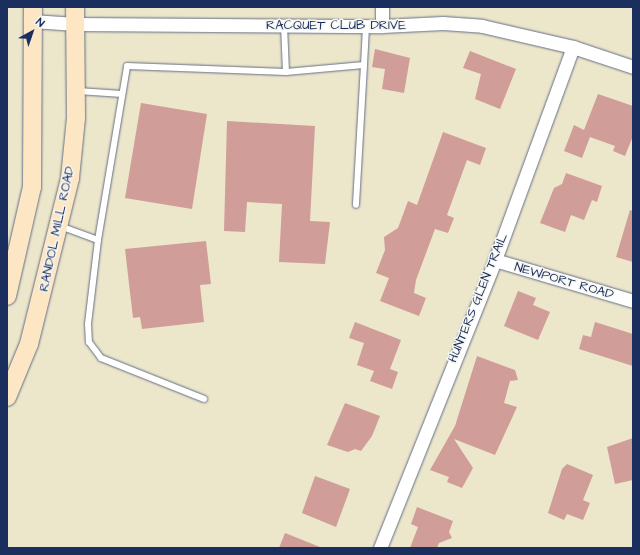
<!DOCTYPE html>
<html>
<head>
<meta charset="utf-8">
<style>
  body { margin:0 }
  #map { position:relative; width:640px; height:555px; overflow:hidden; background:#ece6cb; font-family:"Architects Daughter",sans-serif }
  div>[style] { position:absolute }
  [style*='--x'] { left:calc(var(--x)*1px); top:calc(var(--y)*1px); width:calc(var(--w)*1px); rotate:calc(var(--a)*1deg) }
  .building>* { inset:0; background:#d09d98 }
  .roads { filter:drop-shadow(0 0 1px #646f84) drop-shadow(0 0 1px #646f84) }
  .service>* { height:6px; margin:-3px; padding:0 3px; transform-origin:3px; border-radius:3px; background:#fff }
  .minor>* { height:13px; margin:-6.5px; padding:0 6.5px; transform-origin:6.5px; border-radius:6.5px; background:#fff }
  .secondary>* { height:18px; margin:-9px; padding:0 9px; transform-origin:9px; border-radius:9px; background:#fce6c4 }
  span { translate:-50% -50%; white-space:nowrap; text-align:center; line-height:1.15; -webkit-text-stroke:3px #f6f6f2; paint-order:stroke }
  .street-label { font-size:13px; color:#1b2f5e }
  .frame { position:absolute; inset:0; border:8px solid #1b2f5e; pointer-events:none }
  .north { position:absolute; left:12px; top:12px; width:40px; height:40px; -webkit-text-stroke:3px #f6f6f2; paint-order:stroke; rotate:40deg; font-size:11px; font-weight:700; line-height:16px; text-align:center; color:#1b2f5e }
  .north::after { content:''; display:block; margin:auto; width:14px; height:18px; background:#1b2f5e; clip-path:polygon(50% 0,100% 100%,50% 72%,0 100%) }
</style>
</head>
<body>
<div id="map">
  <div class="building">
    <div style="clip-path:polygon(375px 49px,410px 58px,404px 93px,382px 89px,385px 69px,372px 67px)"></div>
    <div style="clip-path:polygon(470px 51px,516px 69px,500px 109px,475px 99px,481px 74px,463px 68px)"></div>
    <div style="clip-path:polygon(598px 94px,633px 106px,633px 136px,625px 156px,613px 151px,615px 146px,590px 137px,582px 158px,564px 151px,574px 125px,584px 130px)"></div>
    <div style="clip-path:polygon(141px 103px,207px 114px,192px 209px,125px 198px)"></div>
    <div style="clip-path:polygon(227px 121px,315px 126px,310px 221px,330px 222px,325px 264px,279px 262px,282px 204px,247px 202px,245px 232px,224px 231px)"></div>
    <div style="clip-path:polygon(443px 132px,486px 148px,480px 165px,467px 160px,447px 215px,454px 218px,448px 233px,435px 229px,416px 280px,414px 293px,426px 298px,419px 316px,380px 301px,389px 278px,376px 273px,385px 250px,384px 237px,398px 228px,408px 201px,417px 205px)"></div>
    <div style="clip-path:polygon(566px 173px,602px 186px,597px 202px,592px 200px,584px 220px,571px 215px,565px 232px,540px 223px,554px 188px,562px 184px)"></div>
    <div style="clip-path:polygon(630px 210px,633px 211px,633px 262px,616px 257px)"></div>
    <div style="clip-path:polygon(206px 241px,211px 284px,200px 285px,204px 322px,142px 329px,140px 317px,133px 318px,125px 249px)"></div>
    <div style="clip-path:polygon(518px 291px,536px 298px,533px 305px,550px 312px,538px 340px,504px 326px)"></div>
    <div style="clip-path:polygon(355px 322px,401px 340px,390px 369px,398px 372px,392px 389px,370px 381px,374px 371px,357px 365px,364px 343px,349px 338px)"></div>
    <div style="clip-path:polygon(595px 322px,633px 334px,633px 366px,579px 349px,583px 335px,591px 337px)"></div>
    <div style="clip-path:polygon(477px 356px,515px 370px,518px 380px,510px 381px,504px 403px,517px 407px,495px 455px,454px 439px,473px 468px,462px 488px,447px 482px,449px 477px,430px 470px,455px 426px)"></div>
    <div style="clip-path:polygon(345px 403px,380px 416px,372px 436px,361px 451px,355px 449px,348px 452px,327px 445px)"></div>
    <div style="clip-path:polygon(633px 438px,633px 480px,615px 484px,607px 447px)"></div>
    <div style="clip-path:polygon(567px 464px,593px 475px,583px 500px,590px 503px,583px 520px,567px 514px,564px 520px,548px 513px,562px 469px)"></div>
    <div style="clip-path:polygon(315px 476px,350px 489px,336px 527px,302px 513px)"></div>
    <div style="clip-path:polygon(417px 507px,453px 521px,449px 532px,452px 538px,439px 543px,437px 548px,410px 548px,418px 527px,411px 524px)"></div>
    <div style="clip-path:polygon(285px 533px,320px 547px,320px 548px,279px 548px)"></div>
  </div>
  <div class="roads">
    <div class="service">
      <div style="--x:284;--y:25;--w:47;--a:87.6"></div>
      <div style="--x:364;--y:65;--w:39;--a:-87"></div>
      <div style="--x:78;--y:91;--w:44;--a:3.9"></div>
      <div style="--x:60;--y:226;--w:40;--a:20.2"></div>
      <div style="--x:98;--y:240;--w:85;--a:96.8"></div>
      <div style="--x:88;--y:324;--w:18;--a:87"></div>
      <div style="--x:89;--y:342;--w:20;--a:53"></div>
      <div style="--x:101;--y:358;--w:111;--a:21.7"></div>
      <div style="--x:98;--y:240;--w:176;--a:-80.5"></div>
      <div style="--x:127;--y:66;--w:159;--a:2.2"></div>
      <div style="--x:286;--y:72;--w:78;--a:-5.1"></div>
      <div style="--x:364;--y:65;--w:140;--a:93.3"></div>
    </div>
    <div class="minor">
      <div style="--x:382;--y:7;--w:19;--a:90"></div>
      <div style="--x:32;--y:21;--w:44;--a:3.9"></div>
      <div style="--x:76;--y:24;--w:306;--a:0.4"></div>
      <div style="--x:382;--y:26;--w:61;--a:-2.8"></div>
      <div style="--x:443;--y:23;--w:39;--a:4"></div>
      <div style="--x:482;--y:26;--w:93;--a:13"></div>
      <div style="--x:573;--y:47;--w:63;--a:18.4"></div>
      <div style="--x:495;--y:260;--w:144;--a:16.5"></div>
      <div style="--x:380;--y:548;--w:310;--a:-68.2"></div>
      <div style="--x:495;--y:260;--w:227;--a:-69.9"></div>
    </div>
    <div class="secondary">
      <div style="--x:7;--y:296;--w:112;--a:-77.1"></div>
      <div style="--x:32;--y:187;--w:180;--a:-89.7"></div>
      <div style="--x:7;--y:397;--w:57;--a:-67.5"></div>
      <div style="--x:29;--y:344;--w:171;--a:-76.1"></div>
      <div style="--x:70;--y:178;--w:60;--a:-84.3"></div>
      <div style="--x:76;--y:118;--w:111;--a:-90.5"></div>
    </div>
  </div>
  <div class="street-label">
    <span style="left:336px;top:25px">RACQUET CLUB DRIVE</span>
    <span style="left:57px;top:229px;rotate:-78deg">RANDOL MILL ROAD</span>
    <span style="left:564px;top:281px;rotate:16deg">NEWPORT ROAD</span>
    <span style="left:478px;top:298px;rotate:-68deg">HUNTERS GLEN TRAIL</span>
  </div>
  <div class="frame"></div>
  <div class="north">N</div>
</div>
</body>
</html>
